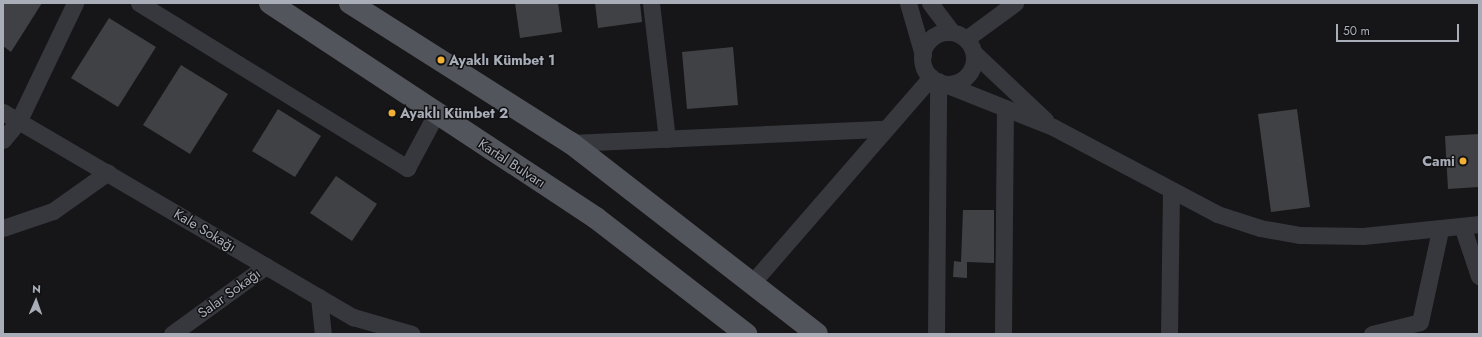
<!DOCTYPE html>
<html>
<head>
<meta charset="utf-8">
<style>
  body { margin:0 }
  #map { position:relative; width:1482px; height:337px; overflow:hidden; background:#161618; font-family:Jost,sans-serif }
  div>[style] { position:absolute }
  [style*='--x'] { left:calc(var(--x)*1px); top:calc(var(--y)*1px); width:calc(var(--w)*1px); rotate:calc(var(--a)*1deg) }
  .building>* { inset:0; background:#404145 }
  .minor>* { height:17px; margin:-8.5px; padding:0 8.5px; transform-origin:8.5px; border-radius:8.5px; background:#37383d }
  .minor>.ring { margin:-8.5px; padding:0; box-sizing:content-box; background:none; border:17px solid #37383d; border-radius:50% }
  .primary>* { height:22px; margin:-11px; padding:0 11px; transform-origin:11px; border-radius:11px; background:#53555c }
  .dots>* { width:11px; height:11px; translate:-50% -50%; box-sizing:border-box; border:2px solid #111113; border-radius:50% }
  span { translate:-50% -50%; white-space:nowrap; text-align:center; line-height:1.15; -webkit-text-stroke:3px #111113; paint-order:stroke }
  .poi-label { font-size:14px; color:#a8adb8; font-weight:700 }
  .left { translate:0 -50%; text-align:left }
  .right { translate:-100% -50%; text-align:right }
  .street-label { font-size:14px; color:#a8adb8 }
  .frame { position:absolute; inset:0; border:4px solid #a8adb8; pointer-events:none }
  .north { position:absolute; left:16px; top:281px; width:40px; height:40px; -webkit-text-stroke:3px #111113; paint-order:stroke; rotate:2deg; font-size:11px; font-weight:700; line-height:16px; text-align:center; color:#a8adb8 }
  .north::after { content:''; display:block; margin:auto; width:14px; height:18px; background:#a8adb8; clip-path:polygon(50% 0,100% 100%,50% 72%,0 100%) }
  .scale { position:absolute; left:1336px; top:24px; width:123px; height:18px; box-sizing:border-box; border:2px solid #a8adb8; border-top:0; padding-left:5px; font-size:12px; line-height:14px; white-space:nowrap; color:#a8adb8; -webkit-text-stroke:3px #111113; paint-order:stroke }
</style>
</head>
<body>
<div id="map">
  <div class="building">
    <div style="clip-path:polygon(3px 3px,42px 3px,11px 52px,3px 46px)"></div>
    <div style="clip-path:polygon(515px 3px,558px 3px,562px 32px,520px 38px)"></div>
    <div style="clip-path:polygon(595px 3px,640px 3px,642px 22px,598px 28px)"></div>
    <div style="clip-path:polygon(109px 18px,156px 47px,118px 107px,71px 78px)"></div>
    <div style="clip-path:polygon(733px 47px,738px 105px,687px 109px,682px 52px)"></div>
    <div style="clip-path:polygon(181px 65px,228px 94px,190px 154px,143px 125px)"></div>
    <div style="clip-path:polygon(278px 109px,321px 136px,295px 177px,252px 151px)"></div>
    <div style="clip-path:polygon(1297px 109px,1310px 207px,1271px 212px,1258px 114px)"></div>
    <div style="clip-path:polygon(1479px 134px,1479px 187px,1448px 189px,1445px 136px)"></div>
    <div style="clip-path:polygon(336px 176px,377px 204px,352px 241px,310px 213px)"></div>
    <div style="clip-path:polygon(963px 210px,994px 210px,994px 263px,967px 262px,967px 278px,953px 277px,954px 261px,961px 262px)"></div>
  </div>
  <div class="minor">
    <div style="--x:139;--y:3;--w:315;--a:31.6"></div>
    <div style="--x:407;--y:168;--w:61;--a:-61.8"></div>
    <div style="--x:651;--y:3;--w:137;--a:83.3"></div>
    <div style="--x:908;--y:3;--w:54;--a:73.9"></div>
    <div style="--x:930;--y:3;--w:36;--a:53"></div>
    <div class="ring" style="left:922px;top:32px;width:35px;height:35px"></div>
    <div style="--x:966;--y:39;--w:61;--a:-36.3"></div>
    <div style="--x:974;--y:53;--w:98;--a:43.3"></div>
    <div style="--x:945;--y:84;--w:116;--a:21.7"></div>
    <div style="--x:1053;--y:127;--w:186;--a:27.9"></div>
    <div style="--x:1217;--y:214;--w:45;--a:18"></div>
    <div style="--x:1260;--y:228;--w:41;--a:9.9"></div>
    <div style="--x:1300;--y:235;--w:63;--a:0.9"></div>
    <div style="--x:1363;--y:236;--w:117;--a:-5.9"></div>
    <div style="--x:3;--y:112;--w:406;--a:30.4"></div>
    <div style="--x:353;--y:317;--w:61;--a:16.1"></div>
    <div style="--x:3;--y:140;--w:26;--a:-51"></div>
    <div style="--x:19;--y:120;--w:130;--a:-64.4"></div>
    <div style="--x:571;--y:143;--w:314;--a:-2.6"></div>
    <div style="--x:1462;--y:226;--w:53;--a:71.2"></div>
    <div style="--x:3;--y:228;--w:53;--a:-18.8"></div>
    <div style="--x:53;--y:211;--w:67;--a:-35.3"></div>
    <div style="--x:752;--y:283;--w:273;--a:-49"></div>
    <div style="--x:319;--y:297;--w:37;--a:84"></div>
    <div style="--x:172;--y:334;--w:116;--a:-35.9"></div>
    <div style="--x:936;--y:334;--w:253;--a:-89.5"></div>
    <div style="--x:1003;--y:334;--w:226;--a:-89.5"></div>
    <div style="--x:1169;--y:334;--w:144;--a:-89.2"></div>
    <div style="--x:1372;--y:334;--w:49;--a:-14"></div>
    <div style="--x:1420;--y:322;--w:94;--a:-77.7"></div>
  </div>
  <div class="primary">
    <div style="--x:270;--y:3;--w:391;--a:33.4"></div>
    <div style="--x:596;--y:218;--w:190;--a:37.7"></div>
    <div style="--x:350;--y:3;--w:262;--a:32.4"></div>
    <div style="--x:571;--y:143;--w:311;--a:37.8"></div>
  </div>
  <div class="dots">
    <div style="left:441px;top:60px;background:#f2b134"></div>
    <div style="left:392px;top:113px;background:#f2b134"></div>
    <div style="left:1463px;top:161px;background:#f2b134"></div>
  </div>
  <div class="poi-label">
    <span class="left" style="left:449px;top:60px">Ayaklı Kümbet 1</span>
    <span class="left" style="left:400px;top:113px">Ayaklı Kümbet 2</span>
    <span class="right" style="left:1455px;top:161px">Cami</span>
  </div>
  <div class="street-label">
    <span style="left:512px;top:163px;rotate:33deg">Kartal Bulvarı</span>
    <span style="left:205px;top:230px;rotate:31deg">Kale Sokağı</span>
    <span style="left:229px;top:293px;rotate:-36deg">Salar Sokağı</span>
  </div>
  <div class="frame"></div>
  <div class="north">N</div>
  <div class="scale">50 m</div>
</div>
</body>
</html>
